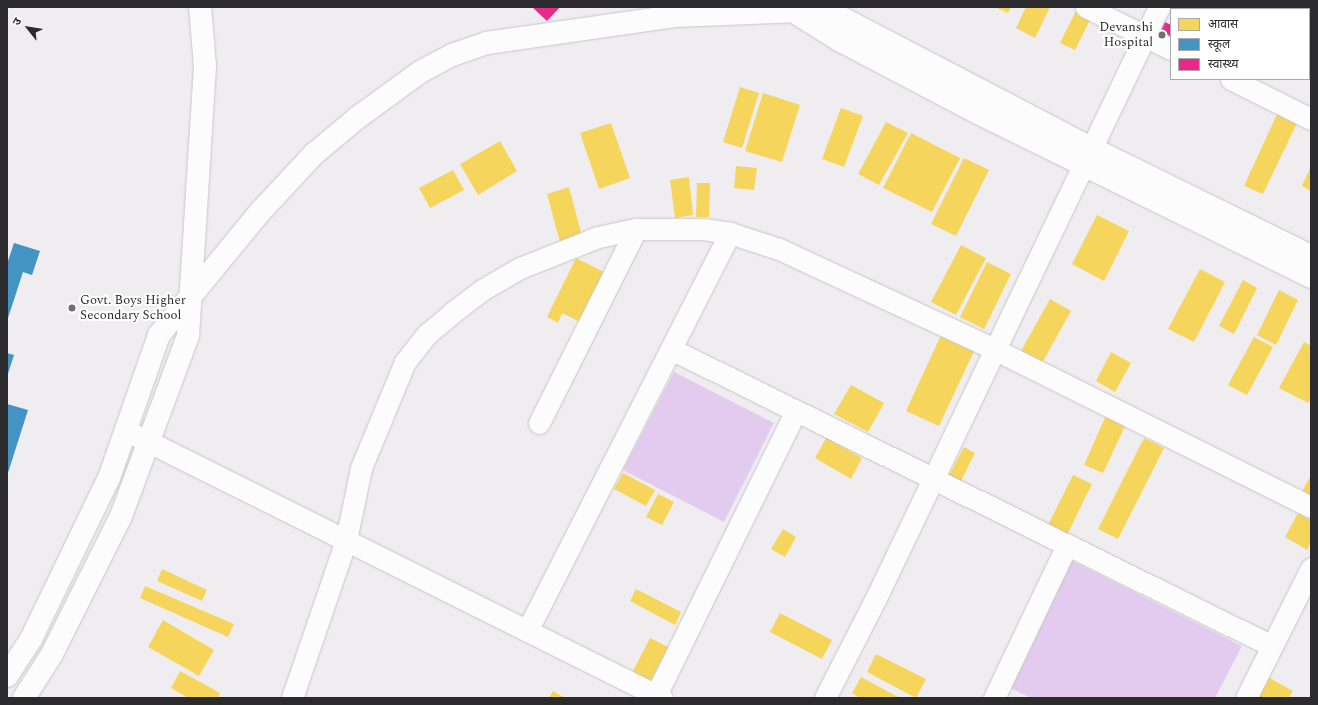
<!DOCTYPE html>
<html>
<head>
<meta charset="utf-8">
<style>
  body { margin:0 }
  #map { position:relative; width:1318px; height:705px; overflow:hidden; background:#efedf0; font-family:Spectral,"Noto Sans Devanagari",serif }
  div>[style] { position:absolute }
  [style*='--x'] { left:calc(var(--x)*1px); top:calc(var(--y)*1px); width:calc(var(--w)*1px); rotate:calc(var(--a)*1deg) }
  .green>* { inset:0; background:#e2cbee }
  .homes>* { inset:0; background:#f6d55c }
  .schools>* { inset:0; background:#4393c3 }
  .health>* { inset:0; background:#e7298a }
  .roads { filter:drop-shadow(0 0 1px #c8c6c8) drop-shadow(0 0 1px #c8c6c8) }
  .minor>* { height:21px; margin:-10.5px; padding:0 10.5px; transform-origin:10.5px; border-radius:10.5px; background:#fdfcfd }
  .tertiary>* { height:22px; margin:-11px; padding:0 11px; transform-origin:11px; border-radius:11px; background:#fdfcfd }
  .dots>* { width:11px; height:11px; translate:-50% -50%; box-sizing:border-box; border:2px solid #fff; border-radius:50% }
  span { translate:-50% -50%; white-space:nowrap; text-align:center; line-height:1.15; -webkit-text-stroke:4px #fff; paint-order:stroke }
  .poi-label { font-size:13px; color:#2b2a2c }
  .right { translate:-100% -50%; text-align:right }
  .left { translate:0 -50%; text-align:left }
  .frame { position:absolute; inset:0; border:8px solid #2b2a2c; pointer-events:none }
  .legend { position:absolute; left:1170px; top:8px; width:140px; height:72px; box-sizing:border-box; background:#fff; border:1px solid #aaaaab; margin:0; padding:5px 7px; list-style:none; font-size:12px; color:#2b2a2c }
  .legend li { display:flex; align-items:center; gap:8px; height:20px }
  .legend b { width:20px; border:1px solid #aaaaab }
  .north { position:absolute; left:8px; top:8px; width:40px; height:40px; -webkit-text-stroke:3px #fff; paint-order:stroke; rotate:300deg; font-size:11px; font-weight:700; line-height:16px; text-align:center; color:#2b2a2c }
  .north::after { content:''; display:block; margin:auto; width:14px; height:18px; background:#2b2a2c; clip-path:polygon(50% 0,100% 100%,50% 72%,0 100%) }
</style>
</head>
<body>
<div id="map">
  <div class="green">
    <div style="clip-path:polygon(674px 372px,774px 423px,724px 522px,623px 470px)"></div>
    <div style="clip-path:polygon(1072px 561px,1242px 646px,1215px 698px,1031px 698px,1009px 687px)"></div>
  </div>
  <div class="homes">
    <div style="clip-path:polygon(995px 7px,1011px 7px,1008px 13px)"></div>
    <div style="clip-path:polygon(1026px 7px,1050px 7px,1035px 38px,1016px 28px)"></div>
    <div style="clip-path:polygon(1076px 11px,1091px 18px,1075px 50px,1060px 43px)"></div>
    <div style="clip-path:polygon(740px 87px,759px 93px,742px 148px,723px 142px)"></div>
    <div style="clip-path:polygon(763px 93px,800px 105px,782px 162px,745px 151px)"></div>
    <div style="clip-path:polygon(841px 108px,863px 116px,844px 167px,822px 159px)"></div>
    <div style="clip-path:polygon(1278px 112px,1298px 121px,1263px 194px,1244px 186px)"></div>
    <div style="clip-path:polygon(886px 122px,908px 133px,879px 185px,858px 174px)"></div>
    <div style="clip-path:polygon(611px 123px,630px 178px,599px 189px,580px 133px)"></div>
    <div style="clip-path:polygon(911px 133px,960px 158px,932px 212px,883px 188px)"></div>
    <div style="clip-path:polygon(500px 141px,517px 171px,478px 195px,460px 164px)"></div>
    <div style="clip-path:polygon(964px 158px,989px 170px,956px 236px,931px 224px)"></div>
    <div style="clip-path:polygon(736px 166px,757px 168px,754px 190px,734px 188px)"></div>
    <div style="clip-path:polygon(1311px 166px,1311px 191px,1302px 186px)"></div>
    <div style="clip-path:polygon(453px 170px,464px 190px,430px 208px,419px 188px)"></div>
    <div style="clip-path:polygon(689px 177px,693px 215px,675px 218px,670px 180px)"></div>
    <div style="clip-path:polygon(697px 183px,710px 183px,709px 217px,696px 217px)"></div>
    <div style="clip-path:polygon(569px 187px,583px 240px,561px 246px,547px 194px)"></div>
    <div style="clip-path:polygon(1097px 215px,1129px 231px,1104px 281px,1072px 264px)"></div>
    <div style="clip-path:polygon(961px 245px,986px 258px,956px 315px,931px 302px)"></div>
    <div style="clip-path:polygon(576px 258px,608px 274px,584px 324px,562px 313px,558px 323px,547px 317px)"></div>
    <div style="clip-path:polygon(987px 262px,1011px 274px,984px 329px,960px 317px)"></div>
    <div style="clip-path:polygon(1200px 269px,1225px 282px,1194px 342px,1168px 329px)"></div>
    <div style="clip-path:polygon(1243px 280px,1257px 288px,1234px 334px,1219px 326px)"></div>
    <div style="clip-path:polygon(1279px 290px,1298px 300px,1276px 345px,1257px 335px)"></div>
    <div style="clip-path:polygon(1050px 299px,1071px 311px,1042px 363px,1021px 351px)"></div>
    <div style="clip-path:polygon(942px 333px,975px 349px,939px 426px,906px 411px)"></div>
    <div style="clip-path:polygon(1254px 337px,1273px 347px,1247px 395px,1228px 385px)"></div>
    <div style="clip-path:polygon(1304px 342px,1311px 346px,1311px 399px,1308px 403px,1279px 388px)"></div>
    <div style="clip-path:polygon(1111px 352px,1131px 363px,1115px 392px,1096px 381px)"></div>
    <div style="clip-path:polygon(851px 385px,884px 403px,868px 432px,834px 414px)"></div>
    <div style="clip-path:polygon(1107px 413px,1127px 422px,1103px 473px,1084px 465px)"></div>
    <div style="clip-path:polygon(826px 438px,862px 458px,851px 479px,815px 458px)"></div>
    <div style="clip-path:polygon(1144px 438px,1164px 448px,1118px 539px,1098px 529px)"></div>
    <div style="clip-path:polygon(964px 447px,975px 453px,959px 485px,947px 479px)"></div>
    <div style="clip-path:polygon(623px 473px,655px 490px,646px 506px,614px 489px)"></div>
    <div style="clip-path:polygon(1073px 475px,1092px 484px,1067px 535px,1048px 525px)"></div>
    <div style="clip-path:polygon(1311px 475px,1311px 496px,1302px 492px)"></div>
    <div style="clip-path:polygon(658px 494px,674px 502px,662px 525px,646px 517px)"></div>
    <div style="clip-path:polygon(1298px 513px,1311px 520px,1311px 542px,1307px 550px,1285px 537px)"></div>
    <div style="clip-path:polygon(783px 529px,796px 537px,785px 557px,771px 549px)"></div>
    <div style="clip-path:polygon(162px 569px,207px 590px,202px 601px,157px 581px)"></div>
    <div style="clip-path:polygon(145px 586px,234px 624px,228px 637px,140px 598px)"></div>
    <div style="clip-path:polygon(636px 589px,681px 612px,675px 625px,630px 601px)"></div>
    <div style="clip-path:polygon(780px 613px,832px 640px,822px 659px,770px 632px)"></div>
    <div style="clip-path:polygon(163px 620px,214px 650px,199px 676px,148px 647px)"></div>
    <div style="clip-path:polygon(650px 638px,668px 647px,650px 682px,632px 673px)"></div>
    <div style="clip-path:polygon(876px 654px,926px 679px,916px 698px,867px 672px)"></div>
    <div style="clip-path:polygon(180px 671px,220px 693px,218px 698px,188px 698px,171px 688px)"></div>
    <div style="clip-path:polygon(1266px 676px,1293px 691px,1289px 698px,1255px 698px)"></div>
    <div style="clip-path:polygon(861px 677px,900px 698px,860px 698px,852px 693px)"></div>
    <div style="clip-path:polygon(553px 691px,565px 698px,549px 698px)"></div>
  </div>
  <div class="schools">
    <div style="clip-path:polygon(14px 243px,40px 251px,32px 275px,23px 272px,7px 321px,7px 264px)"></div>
    <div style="clip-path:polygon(7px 353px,14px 355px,7px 377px)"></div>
    <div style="clip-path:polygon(7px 404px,28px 410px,7px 476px)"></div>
  </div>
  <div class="health">
    <div style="clip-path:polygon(532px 7px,560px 7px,547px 21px)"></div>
    <div style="clip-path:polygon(1163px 21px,1171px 25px,1171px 48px,1154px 40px)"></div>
  </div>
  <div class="roads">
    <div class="minor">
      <div style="--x:1086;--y:7;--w:95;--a:26.3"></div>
      <div style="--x:1231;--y:79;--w:89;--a:26.6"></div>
      <div style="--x:671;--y:349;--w:670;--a:26.3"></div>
      <div style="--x:539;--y:423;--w:217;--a:-63.4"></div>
      <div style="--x:127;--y:431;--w:598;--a:26.52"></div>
      <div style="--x:527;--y:631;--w:447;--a:-63"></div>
      <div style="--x:656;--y:695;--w:317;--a:-63.8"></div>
      <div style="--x:292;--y:698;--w:167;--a:-71.1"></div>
      <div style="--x:346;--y:540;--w:74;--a:-78.2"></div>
      <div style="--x:361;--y:468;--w:115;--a:-67.5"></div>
      <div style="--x:405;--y:362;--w:34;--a:-52"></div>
      <div style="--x:426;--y:335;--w:35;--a:-40"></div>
      <div style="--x:453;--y:312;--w:36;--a:-37"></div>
      <div style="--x:482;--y:290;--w:44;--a:-30.1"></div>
      <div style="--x:520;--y:268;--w:84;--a:-21.7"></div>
      <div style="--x:598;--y:237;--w:39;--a:-12"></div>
      <div style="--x:636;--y:229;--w:67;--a:0"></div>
      <div style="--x:703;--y:229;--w:27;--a:8"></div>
      <div style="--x:730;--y:233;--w:52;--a:18.1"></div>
      <div style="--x:779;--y:249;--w:237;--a:24.9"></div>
      <div style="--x:994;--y:349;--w:354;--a:26.5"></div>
      <div style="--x:825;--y:698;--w:112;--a:-63"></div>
      <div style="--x:876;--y:598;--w:655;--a:-64.41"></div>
      <div style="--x:994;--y:698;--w:170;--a:-64.5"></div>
      <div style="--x:1246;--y:698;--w:145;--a:-63.4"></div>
    </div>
    <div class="tertiary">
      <div style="--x:821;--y:7;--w:293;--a:27.6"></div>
      <div style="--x:1081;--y:143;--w:256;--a:26.2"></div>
      <div style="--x:791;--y:10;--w:57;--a:32"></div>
      <div style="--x:839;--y:40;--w:157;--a:27.7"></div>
      <div style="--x:978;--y:113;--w:371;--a:26.2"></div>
      <div style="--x:7;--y:676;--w:44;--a:-57"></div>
      <div style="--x:31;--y:639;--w:179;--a:-64.2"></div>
      <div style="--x:109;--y:478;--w:151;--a:-70.7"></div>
      <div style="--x:159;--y:335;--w:161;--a:-50.6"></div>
      <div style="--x:261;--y:211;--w:78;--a:-47.1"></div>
      <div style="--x:314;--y:154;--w:56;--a:-39.9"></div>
      <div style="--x:357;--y:118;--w:78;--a:-36.1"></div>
      <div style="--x:420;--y:72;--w:36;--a:-28"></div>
      <div style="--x:452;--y:55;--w:37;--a:-19"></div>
      <div style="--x:487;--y:43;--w:189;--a:-8.2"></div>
      <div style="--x:674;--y:16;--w:152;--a:-2.3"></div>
      <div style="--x:24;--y:698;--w:52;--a:-57.5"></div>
      <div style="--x:52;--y:654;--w:154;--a:-63.4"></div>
      <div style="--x:121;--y:516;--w:192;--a:-69.6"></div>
      <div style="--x:188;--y:336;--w:271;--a:-86.4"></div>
      <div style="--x:205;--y:66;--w:59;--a:-94.8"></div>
    </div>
  </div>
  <div class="dots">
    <div style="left:1162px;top:35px;background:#706e71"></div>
    <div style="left:72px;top:308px;background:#706e71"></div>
  </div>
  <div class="poi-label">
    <span class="right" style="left:1153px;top:35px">Devanshi<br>Hospital</span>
    <span class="left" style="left:80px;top:308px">Govt. Boys Higher<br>Secondary School</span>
  </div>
  <div class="frame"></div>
  <ul class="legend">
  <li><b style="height:11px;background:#f6d55c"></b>आवास</li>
  <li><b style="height:11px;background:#4393c3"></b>स्कूल</li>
  <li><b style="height:11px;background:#e7298a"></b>स्वास्थ्य</li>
  </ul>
  <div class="north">उ</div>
</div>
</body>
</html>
